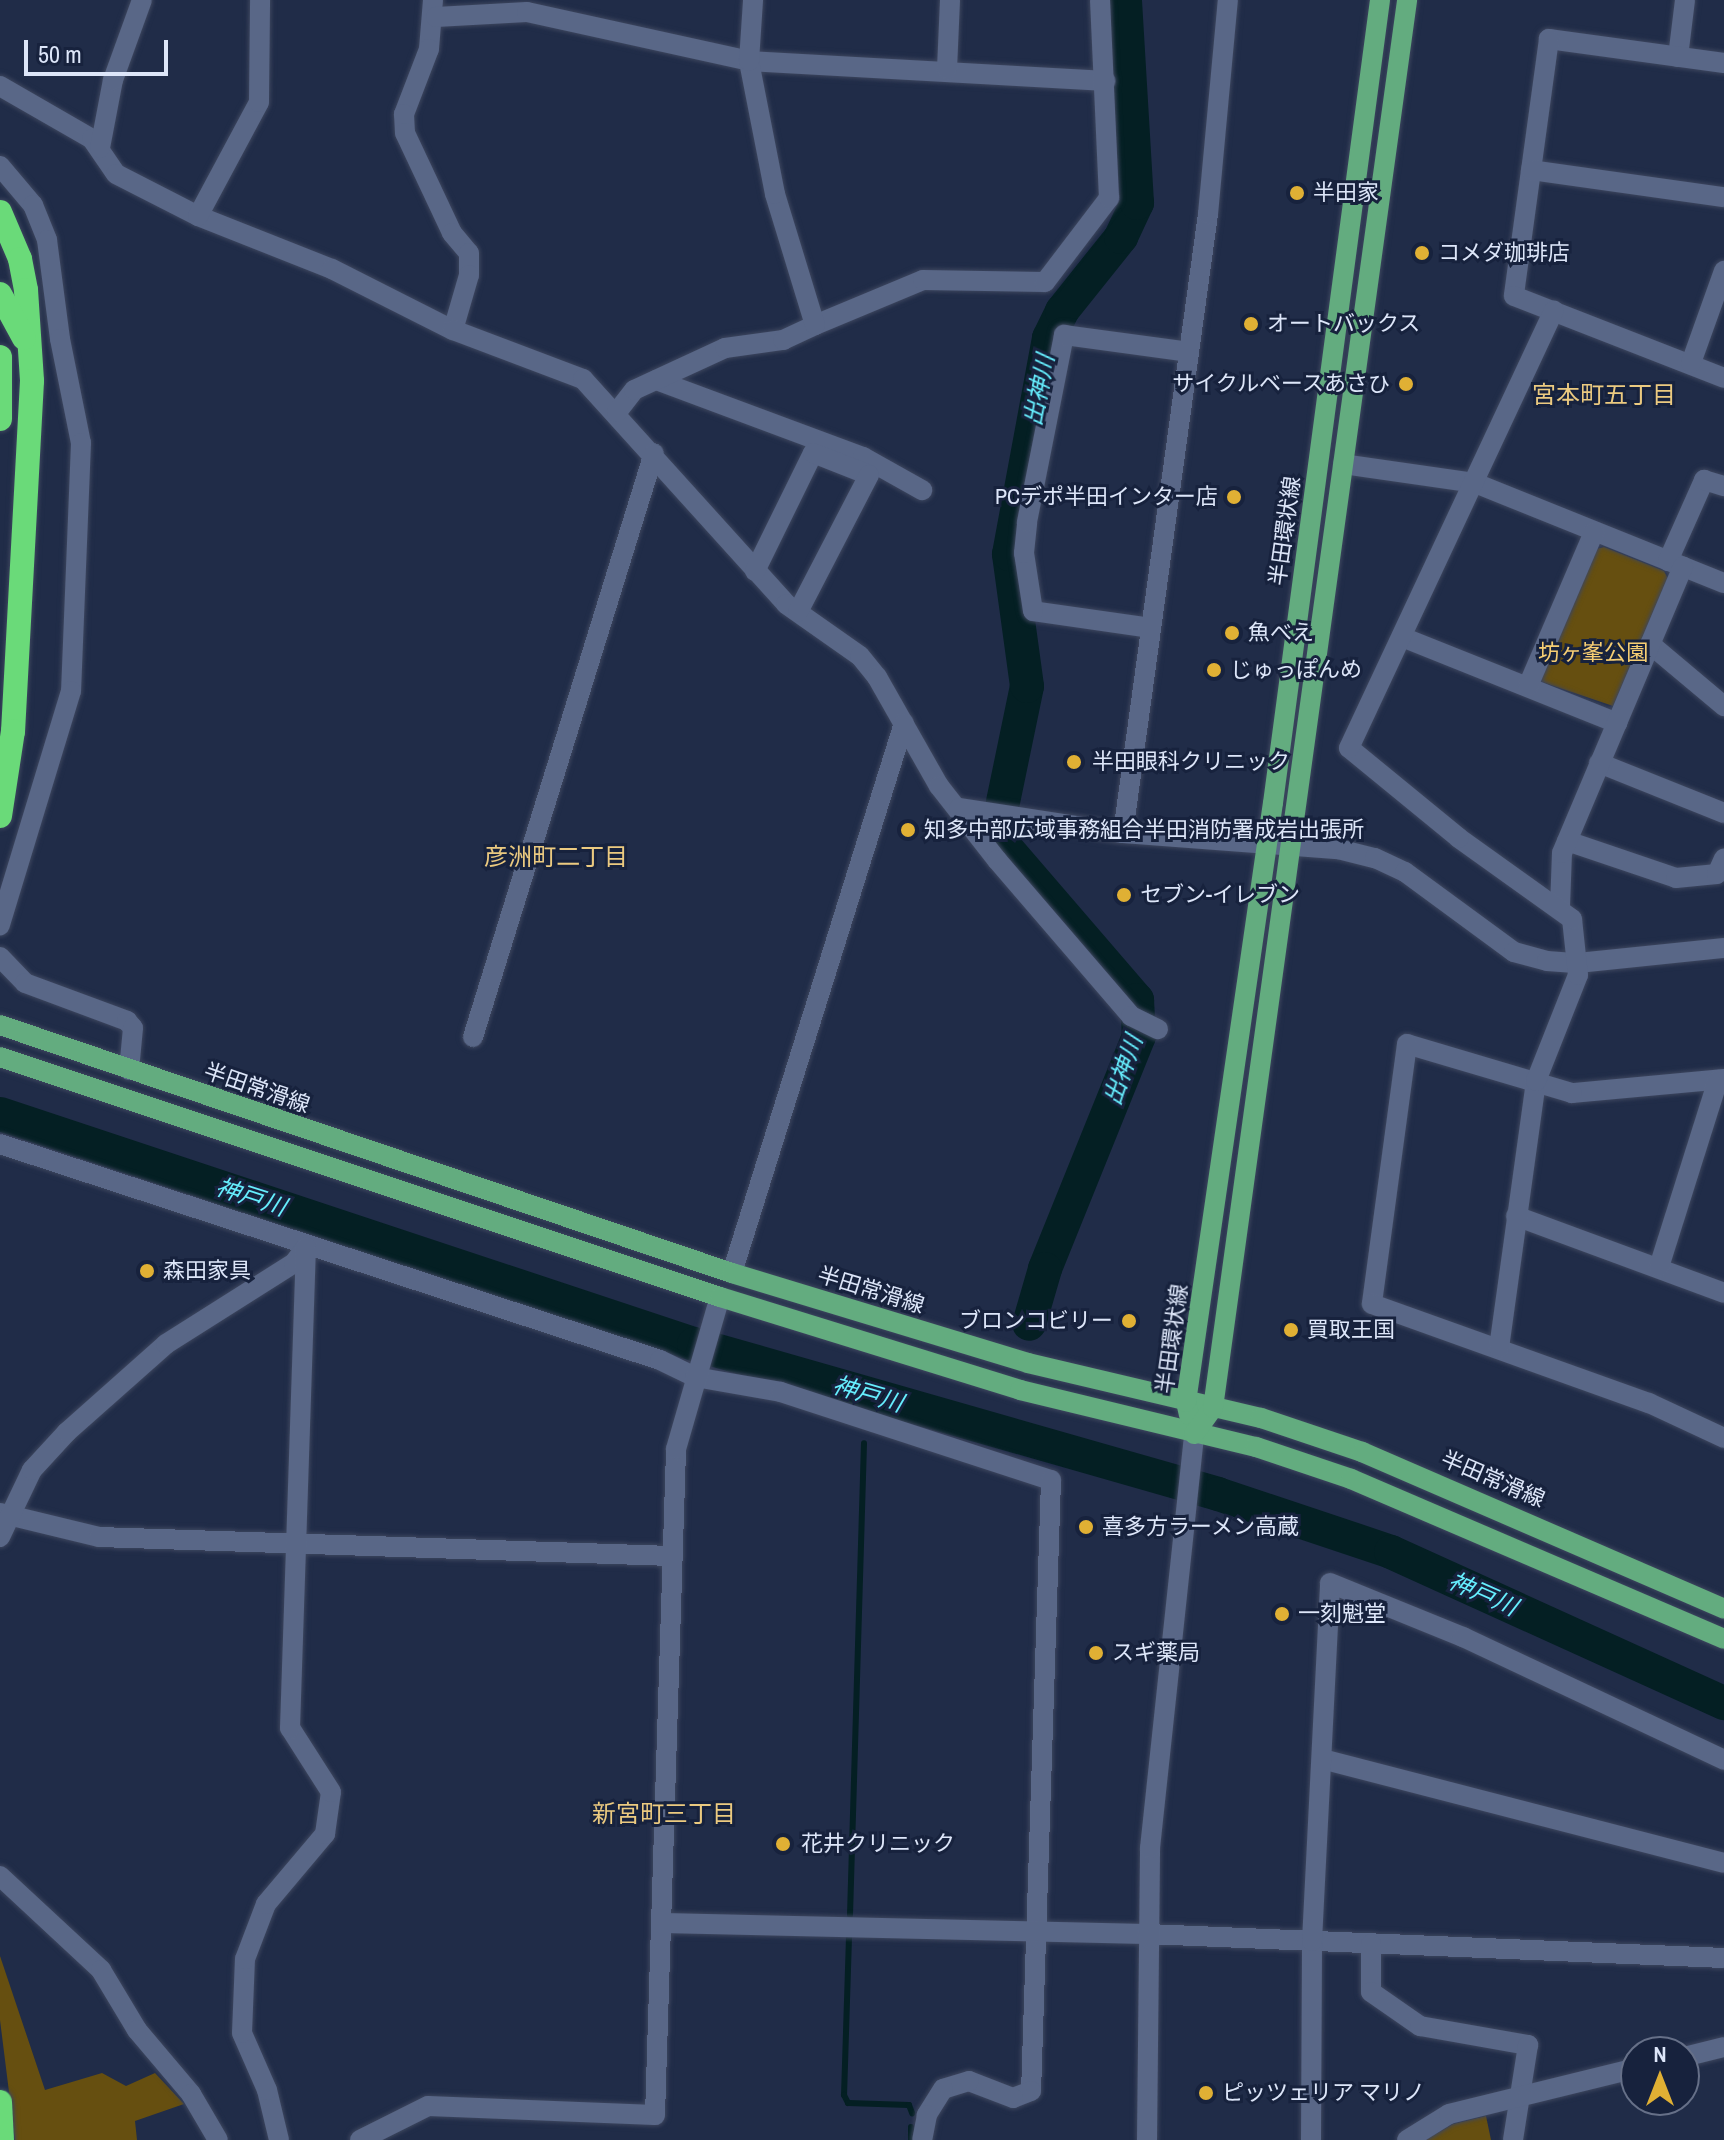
<!DOCTYPE html>
<html>
<head>
<meta charset="utf-8">
<style>
  body { margin:0 }
  #map { position:relative; width:1724px; height:2140px; overflow:hidden; background:#202c48; font-family:"Archivo Narrow","Noto Sans JP",sans-serif }
  div>[style] { position:absolute }
  [style*='--x'] { left:calc(var(--x)*1px); top:calc(var(--y)*1px); width:calc(var(--w)*1px); rotate:calc(var(--a)*1deg) }
  .green>* { inset:0; background:#664f10 }
  .stream>* { height:6px; margin:-3px; padding:0 3px; transform-origin:3px; border-radius:3px; background:#041f23 }
  .river>* { height:34px; margin:-17px; padding:0 17px; transform-origin:17px; border-radius:17px; background:#041f23 }
  .roads { filter:drop-shadow(0 0 2px #3d465e) drop-shadow(0 0 2px #3d465e) }
  .minor>* { height:20px; margin:-10px; padding:0 10px; transform-origin:10px; border-radius:10px; background:#596787 }
  .major>* { height:20px; margin:-10px; padding:0 10px; transform-origin:10px; border-radius:10px; background:#63ac7f }
  .highway>* { height:24px; margin:-12px; padding:0 12px; transform-origin:12px; border-radius:12px; background:#6ada79 }
  .dots>* { width:22px; height:22px; translate:-50% -50%; box-sizing:border-box; border:4px solid #17223d; border-radius:50% }
  span { translate:-50% -50%; white-space:nowrap; text-align:center; line-height:1.15; -webkit-text-stroke:6px #17223d; paint-order:stroke }
  .poi-label { font-size:22px; color:#dde6f9 }
  .left { translate:0 -50%; text-align:left }
  .right { translate:-100% -50%; text-align:right }
  .street-label { font-size:22px; color:#dde6f9 }
  .park-label { font-size:22px; color:#f6ce73 }
  .water-label { font-size:24px; color:#66eefe; font-style:italic }
  .neighbourhood-label { font-size:24px; color:#ebca80 }
  .north { position:absolute; left:1620px; top:2036px; width:80px; height:80px; box-sizing:border-box; background:#17223d; border:2px solid #667088; border-radius:50%; rotate:0deg; font-size:22px; font-weight:700; line-height:32px; text-align:center; color:#dde6f9 }
  .north::after { content:''; display:block; margin:auto; width:28px; height:36px; background:#e0b034; clip-path:polygon(50% 0,100% 100%,50% 72%,0 100%) }
  .scale { position:absolute; left:24px; top:40px; width:144px; height:36px; box-sizing:border-box; border:4px solid #dde6f9; border-top:0; padding-left:10px; font-size:24px; line-height:28px; white-space:nowrap; color:#dde6f9; -webkit-text-stroke:6px #17223d; paint-order:stroke }
</style>
</head>
<body>
<div id="map">
  <div class="green">
    <div style="clip-path:polygon(1604px 547px,1664px 571px,1668px 579px,1613px 706px,1542px 682px,1541px 674px,1596px 549px)"></div>
    <div style="clip-path:polygon(0 1956px,45px 2090px,102px 2073px,126px 2086px,155px 2073px,184px 2104px,135px 2121px,137px 2140px,15px 2140px,0 2020px)"></div>
    <div style="clip-path:polygon(1486px 2116px,1491px 2140px,1425px 2140px,1453px 2124px)"></div>
  </div>
  <div class="stream">
    <div style="--x:850;--y:1915;--w:472;--a:-88.3"></div>
    <div style="--x:849;--y:1937;--w:158;--a:91.8"></div>
    <div style="--x:844;--y:2095;--w:9;--a:63"></div>
    <div style="--x:848;--y:2103;--w:61;--a:1.9"></div>
    <div style="--x:909;--y:2105;--w:9;--a:69"></div>
    <div style="--x:911;--y:2127;--w:13;--a:90"></div>
  </div>
  <div class="river">
    <div style="--x:1003;--y:802;--w:118;--a:-78.3"></div>
    <div style="--x:1027;--y:686;--w:133;--a:-97.8"></div>
    <div style="--x:1009;--y:554;--w:220;--a:-79.5"></div>
    <div style="--x:1049;--y:338;--w:30;--a:-64"></div>
    <div style="--x:1062;--y:311;--w:95;--a:-51.4"></div>
    <div style="--x:1121;--y:237;--w:38;--a:-65"></div>
    <div style="--x:1137;--y:203;--w:203;--a:-93.4"></div>
    <div style="--x:1008;--y:850;--w:198;--a:49.3"></div>
    <div style="--x:1137;--y:1000;--w:36;--a:87"></div>
    <div style="--x:1139;--y:1036;--w:251;--a:112"></div>
    <div style="--x:1045;--y:1269;--w:57;--a:106.2"></div>
    <div style="--x:0;--y:1114;--w:731;--a:18.34"></div>
    <div style="--x:694;--y:1344;--w:545;--a:15.97"></div>
    <div style="--x:1218;--y:1494;--w:182;--a:18.5"></div>
    <div style="--x:1391;--y:1552;--w:366;--a:24.4"></div>
  </div>
  <div class="roads">
    <div class="minor">
      <div style="--x:433;--y:0;--w:49;--a:94.7"></div>
      <div style="--x:429;--y:49;--w:70;--a:111"></div>
      <div style="--x:404;--y:114;--w:19;--a:87"></div>
      <div style="--x:405;--y:133;--w:110;--a:64.8"></div>
      <div style="--x:452;--y:233;--w:26;--a:50"></div>
      <div style="--x:469;--y:253;--w:22;--a:90"></div>
      <div style="--x:469;--y:275;--w:57;--a:106.2"></div>
      <div style="--x:436;--y:17;--w:91;--a:-3.1"></div>
      <div style="--x:527;--y:12;--w:227;--a:12.4"></div>
      <div style="--x:749;--y:61;--w:357;--a:3.2"></div>
      <div style="--x:1678;--y:57;--w:57;--a:-83"></div>
      <div style="--x:1724;--y:63;--w:177;--a:-172.2"></div>
      <div style="--x:1549;--y:39;--w:259;--a:97.8"></div>
      <div style="--x:1514;--y:296;--w:225;--a:21.3"></div>
      <div style="--x:947;--y:69;--w:69;--a:-87.5"></div>
      <div style="--x:0;--y:86;--w:106;--a:29.9"></div>
      <div style="--x:92;--y:139;--w:42;--a:55.6"></div>
      <div style="--x:116;--y:174;--w:92;--a:27.1"></div>
      <div style="--x:198;--y:216;--w:144;--a:21.6"></div>
      <div style="--x:332;--y:269;--w:136;--a:26.8"></div>
      <div style="--x:453;--y:330;--w:139;--a:20.7"></div>
      <div style="--x:583;--y:379;--w:303;--a:47.9"></div>
      <div style="--x:786;--y:604;--w:90;--a:35.1"></div>
      <div style="--x:860;--y:656;--w:27;--a:51"></div>
      <div style="--x:877;--y:677;--w:125;--a:60.4"></div>
      <div style="--x:939;--y:786;--w:94;--a:51.9"></div>
      <div style="--x:997;--y:860;--w:206;--a:49.3"></div>
      <div style="--x:1131;--y:1016;--w:30;--a:26"></div>
      <div style="--x:100;--y:148;--w:69;--a:-79.2"></div>
      <div style="--x:113;--y:80;--w:85;--a:-70.1"></div>
      <div style="--x:0;--y:166;--w:51;--a:49.8"></div>
      <div style="--x:33;--y:205;--w:38;--a:68"></div>
      <div style="--x:47;--y:240;--w:100;--a:82.5"></div>
      <div style="--x:60;--y:339;--w:106;--a:78.6"></div>
      <div style="--x:81;--y:443;--w:248;--a:92.3"></div>
      <div style="--x:71;--y:691;--w:245;--a:106.9"></div>
      <div style="--x:1531;--y:170;--w:195;--a:8"></div>
      <div style="--x:198;--y:216;--w:129;--a:-61.8"></div>
      <div style="--x:259;--y:102;--w:102;--a:-89.4"></div>
      <div style="--x:815;--y:325;--w:117;--a:-22.6"></div>
      <div style="--x:923;--y:280;--w:122;--a:0.9"></div>
      <div style="--x:1045;--y:282;--w:106;--a:-52.7"></div>
      <div style="--x:1109;--y:198;--w:198;--a:-92.6"></div>
      <div style="--x:1691;--y:363;--w:98;--a:-70.3"></div>
      <div style="--x:656;--y:380;--w:221;--a:20.4"></div>
      <div style="--x:863;--y:457;--w:68;--a:29.2"></div>
      <div style="--x:617;--y:412;--w:28;--a:-52"></div>
      <div style="--x:634;--y:390;--w:100;--a:-24.8"></div>
      <div style="--x:725;--y:348;--w:59;--a:-7.9"></div>
      <div style="--x:783;--y:340;--w:35;--a:-25"></div>
      <div style="--x:815;--y:325;--w:137;--a:-107"></div>
      <div style="--x:775;--y:194;--w:136;--a:-101.1"></div>
      <div style="--x:749;--y:61;--w:61;--a:-86.2"></div>
      <div style="--x:1343;--y:464;--w:133;--a:8.2"></div>
      <div style="--x:1475;--y:483;--w:268;--a:21.9"></div>
      <div style="--x:1668;--y:561;--w:89;--a:-66"></div>
      <div style="--x:1704;--y:480;--w:21;--a:17"></div>
      <div style="--x:755;--y:571;--w:131;--a:-63.8"></div>
      <div style="--x:813;--y:453;--w:60;--a:21.4"></div>
      <div style="--x:869;--y:475;--w:154;--a:117.4"></div>
      <div style="--x:1151;--y:628;--w:119;--a:-171.8"></div>
      <div style="--x:1033;--y:611;--w:59;--a:-98.8"></div>
      <div style="--x:1024;--y:553;--w:31;--a:-84"></div>
      <div style="--x:1027;--y:522;--w:191;--a:-78.8"></div>
      <div style="--x:1064;--y:335;--w:126;--a:7.7"></div>
      <div style="--x:1402;--y:637;--w:232;--a:21.8"></div>
      <div style="--x:1650;--y:644;--w:97;--a:40"></div>
      <div style="--x:1528;--y:686;--w:168;--a:-66.8"></div>
      <div style="--x:1599;--y:763;--w:135;--a:21.8"></div>
      <div style="--x:959;--y:808;--w:166;--a:8.7"></div>
      <div style="--x:1123;--y:833;--w:216;--a:4.3"></div>
      <div style="--x:1338;--y:849;--w:38;--a:14"></div>
      <div style="--x:1375;--y:858;--w:33;--a:25"></div>
      <div style="--x:1405;--y:872;--w:135;--a:36.3"></div>
      <div style="--x:1514;--y:952;--w:34;--a:15"></div>
      <div style="--x:1547;--y:961;--w:31;--a:4"></div>
      <div style="--x:1578;--y:963;--w:147;--a:-5.9"></div>
      <div style="--x:1123;--y:833;--w:625;--a:-82.18"></div>
      <div style="--x:1208;--y:214;--w:215;--a:-84.7"></div>
      <div style="--x:1567;--y:841;--w:115;--a:18.7"></div>
      <div style="--x:1676;--y:878;--w:41;--a:-5.6"></div>
      <div style="--x:1717;--y:874;--w:17;--a:-66"></div>
      <div style="--x:1560;--y:907;--w:54;--a:-87.9"></div>
      <div style="--x:1562;--y:853;--w:311;--a:-67.1"></div>
      <div style="--x:0;--y:957;--w:36;--a:46"></div>
      <div style="--x:25;--y:983;--w:109;--a:20.4"></div>
      <div style="--x:127;--y:1021;--w:9;--a:49"></div>
      <div style="--x:133;--y:1028;--w:42;--a:95.4"></div>
      <div style="--x:473;--y:1037;--w:611;--a:-72.78"></div>
      <div style="--x:1724;--y:1079;--w:153;--a:174.7"></div>
      <div style="--x:1572;--y:1093;--w:172;--a:-163.5"></div>
      <div style="--x:1407;--y:1044;--w:262;--a:97.7"></div>
      <div style="--x:1372;--y:1304;--w:294;--a:19.7"></div>
      <div style="--x:1649;--y:1403;--w:83;--a:25"></div>
      <div style="--x:0;--y:1144;--w:694;--a:18.12"></div>
      <div style="--x:660;--y:1360;--w:39;--a:26"></div>
      <div style="--x:695;--y:1377;--w:87;--a:9.9"></div>
      <div style="--x:781;--y:1392;--w:284;--a:18.1"></div>
      <div style="--x:1051;--y:1480;--w:611;--a:91.87"></div>
      <div style="--x:1031;--y:2091;--w:19;--a:159"></div>
      <div style="--x:1013;--y:2098;--w:47;--a:-158.9"></div>
      <div style="--x:969;--y:2081;--w:27;--a:163"></div>
      <div style="--x:943;--y:2089;--w:31;--a:122"></div>
      <div style="--x:927;--y:2115;--w:25;--a:101"></div>
      <div style="--x:1516;--y:1216;--w:222;--a:20.3"></div>
      <div style="--x:1659;--y:1267;--w:196;--a:-72.5"></div>
      <div style="--x:732;--y:1273;--w:576;--a:-72.63"></div>
      <div style="--x:1499;--y:1348;--w:270;--a:-82.1"></div>
      <div style="--x:1536;--y:1081;--w:114;--a:-68.4"></div>
      <div style="--x:1578;--y:975;--w:56;--a:-96.1"></div>
      <div style="--x:1572;--y:919;--w:139;--a:-144.4"></div>
      <div style="--x:1459;--y:838;--w:142;--a:-140.7"></div>
      <div style="--x:1349;--y:748;--w:483;--a:-64.9"></div>
      <div style="--x:0;--y:1513;--w:102;--a:13.6"></div>
      <div style="--x:99;--y:1537;--w:573;--a:1.9"></div>
      <div style="--x:0;--y:1537;--w:74;--a:-64.5"></div>
      <div style="--x:32;--y:1470;--w:52;--a:-47.4"></div>
      <div style="--x:67;--y:1432;--w:132;--a:-41.6"></div>
      <div style="--x:166;--y:1344;--w:151;--a:-32.3"></div>
      <div style="--x:294;--y:1263;--w:20;--a:-53"></div>
      <div style="--x:1322;--y:1759;--w:415;--a:14.5"></div>
      <div style="--x:0;--y:1876;--w:138;--a:42.9"></div>
      <div style="--x:101;--y:1970;--w:70;--a:59"></div>
      <div style="--x:137;--y:2030;--w:84;--a:49.8"></div>
      <div style="--x:191;--y:2094;--w:53;--a:59.6"></div>
      <div style="--x:662;--y:1923;--w:485;--a:1.3"></div>
      <div style="--x:1147;--y:1934;--w:577;--a:2.38"></div>
      <div style="--x:1371;--y:1944;--w:48;--a:90"></div>
      <div style="--x:1371;--y:1992;--w:60;--a:34.8"></div>
      <div style="--x:1420;--y:2026;--w:110;--a:10"></div>
      <div style="--x:1528;--y:2045;--w:96;--a:99"></div>
      <div style="--x:1684;--y:2057;--w:41;--a:-14"></div>
      <div style="--x:279;--y:2140;--w:51;--a:-103.5"></div>
      <div style="--x:267;--y:2090;--w:62;--a:-113.7"></div>
      <div style="--x:242;--y:2033;--w:74;--a:-87.7"></div>
      <div style="--x:245;--y:1959;--w:59;--a:-69.1"></div>
      <div style="--x:266;--y:1904;--w:92;--a:-49.9"></div>
      <div style="--x:325;--y:1834;--w:42;--a:-81.9"></div>
      <div style="--x:331;--y:1792;--w:76;--a:-122.6"></div>
      <div style="--x:290;--y:1728;--w:481;--a:-88.1"></div>
      <div style="--x:360;--y:2140;--w:76;--a:-26.6"></div>
      <div style="--x:428;--y:2106;--w:227;--a:2.3"></div>
      <div style="--x:655;--y:2115;--w:666;--a:-88.19"></div>
      <div style="--x:676;--y:1449;--w:158;--a:-73.9"></div>
      <div style="--x:1147;--y:2140;--w:292;--a:-89.4"></div>
      <div style="--x:1150;--y:1848;--w:416;--a:-83.9"></div>
      <div style="--x:1311;--y:2140;--w:199;--a:-89.7"></div>
      <div style="--x:1312;--y:1941;--w:358;--a:-87.1"></div>
      <div style="--x:1330;--y:1583;--w:144;--a:22.1"></div>
      <div style="--x:1463;--y:1637;--w:289;--a:25.2"></div>
      <div style="--x:1407;--y:2140;--w:49;--a:-31.8"></div>
      <div style="--x:1449;--y:2114;--w:193;--a:-13.8"></div>
    </div>
    <div class="major">
      <div style="--x:0;--y:1025;--w:773;--a:18.72"></div>
      <div style="--x:732;--y:1273;--w:309;--a:16.9"></div>
      <div style="--x:1028;--y:1363;--w:239;--a:13.3"></div>
      <div style="--x:1261;--y:1418;--w:107;--a:18.6"></div>
      <div style="--x:1362;--y:1452;--w:395;--a:23.4"></div>
      <div style="--x:0;--y:1057;--w:759;--a:18.43"></div>
      <div style="--x:720;--y:1297;--w:314;--a:17.2"></div>
      <div style="--x:1020;--y:1390;--w:243;--a:13.6"></div>
      <div style="--x:1256;--y:1447;--w:100;--a:18.6"></div>
      <div style="--x:1351;--y:1479;--w:406;--a:23.2"></div>
      <div style="--x:1189;--y:1415;--w:13;--a:-103"></div>
      <div style="--x:1186;--y:1402;--w:605;--a:-81.74"></div>
      <div style="--x:1273;--y:803;--w:810;--a:-82.41"></div>
      <div style="--x:1194;--y:1434;--w:32;--a:-54"></div>
      <div style="--x:1213;--y:1408;--w:1421;--a:-82.15"></div>
    </div>
    <div class="highway">
      <div style="--x:0;--y:212;--w:51;--a:66.9"></div>
      <div style="--x:20;--y:259;--w:32;--a:79"></div>
      <div style="--x:26;--y:290;--w:91;--a:86.2"></div>
      <div style="--x:32;--y:381;--w:351;--a:93.1"></div>
      <div style="--x:13;--y:731;--w:86;--a:98.7"></div>
      <div style="--x:0;--y:294;--w:50;--a:61.4"></div>
      <div style="--x:0;--y:357;--w:62;--a:90"></div>
      <div style="--x:0;--y:2102;--w:38;--a:87"></div>
    </div>
  </div>
  <div class="dots">
    <div style="left:1297px;top:193px;background:#e0b034"></div>
    <div style="left:1422px;top:253px;background:#e0b034"></div>
    <div style="left:1251px;top:324px;background:#e0b034"></div>
    <div style="left:1406px;top:384px;background:#e0b034"></div>
    <div style="left:1234px;top:497px;background:#e0b034"></div>
    <div style="left:1232px;top:633px;background:#e0b034"></div>
    <div style="left:1214px;top:670px;background:#e0b034"></div>
    <div style="left:1074px;top:762px;background:#e0b034"></div>
    <div style="left:908px;top:830px;background:#e0b034"></div>
    <div style="left:1124px;top:895px;background:#e0b034"></div>
    <div style="left:147px;top:1271px;background:#e0b034"></div>
    <div style="left:1129px;top:1321px;background:#e0b034"></div>
    <div style="left:1291px;top:1330px;background:#e0b034"></div>
    <div style="left:1086px;top:1527px;background:#e0b034"></div>
    <div style="left:1282px;top:1614px;background:#e0b034"></div>
    <div style="left:1096px;top:1653px;background:#e0b034"></div>
    <div style="left:783px;top:1844px;background:#e0b034"></div>
    <div style="left:1206px;top:2093px;background:#e0b034"></div>
  </div>
  <div class="poi-label">
    <span class="left" style="left:1313px;top:193px">半田家</span>
    <span class="left" style="left:1438px;top:253px">コメダ珈琲店</span>
    <span class="left" style="left:1267px;top:324px">オートバックス</span>
    <span class="right" style="left:1390px;top:384px">サイクルベースあさひ</span>
    <span class="right" style="left:1218px;top:497px">PCデポ半田インター店</span>
    <span class="left" style="left:1248px;top:633px">魚べえ</span>
    <span class="left" style="left:1230px;top:670px">じゅっぽんめ</span>
    <span class="left" style="left:1092px;top:762px">半田眼科クリニック</span>
    <span class="left" style="left:924px;top:830px">知多中部広域事務組合半田消防署成岩出張所</span>
    <span class="left" style="left:1140px;top:895px">セブン-イレブン</span>
    <span class="left" style="left:163px;top:1271px">森田家具</span>
    <span class="right" style="left:1113px;top:1321px">ブロンコビリー</span>
    <span class="left" style="left:1307px;top:1330px">買取王国</span>
    <span class="left" style="left:1102px;top:1527px">喜多方ラーメン高蔵</span>
    <span class="left" style="left:1298px;top:1614px">一刻魁堂</span>
    <span class="left" style="left:1112px;top:1653px">スギ薬局</span>
    <span class="left" style="left:801px;top:1844px">花井クリニック</span>
    <span class="left" style="left:1222px;top:2093px">ピッツェリア マリノ</span>
  </div>
  <div class="street-label">
    <span style="left:1285px;top:531px;rotate:-82deg">半田環状線</span>
    <span style="left:257px;top:1088px;rotate:19deg">半田常滑線</span>
    <span style="left:871px;top:1290px;rotate:17deg">半田常滑線</span>
    <span style="left:1172px;top:1339px;rotate:-82deg">半田環状線</span>
    <span style="left:1493px;top:1479px;rotate:23deg">半田常滑線</span>
  </div>
  <div class="park-label">
    <span style="left:1593px;top:653px">坊ヶ峯公園</span>
  </div>
  <div class="water-label">
    <span style="left:1039px;top:390px;rotate:-79deg">出神川</span>
    <span style="left:1123px;top:1070px;rotate:-71deg">出神川</span>
    <span style="left:251px;top:1197px;rotate:18deg">神戸川</span>
    <span style="left:868px;top:1394px;rotate:16deg">神戸川</span>
    <span style="left:1483px;top:1594px;rotate:24deg">神戸川</span>
  </div>
  <div class="neighbourhood-label">
    <span style="left:1604px;top:395px">宮本町五丁目</span>
    <span style="left:556px;top:857px">彦洲町二丁目</span>
    <span style="left:664px;top:1814px">新宮町三丁目</span>
  </div>
  <div class="north">N</div>
  <div class="scale">50 m</div>
</div>
</body>
</html>
